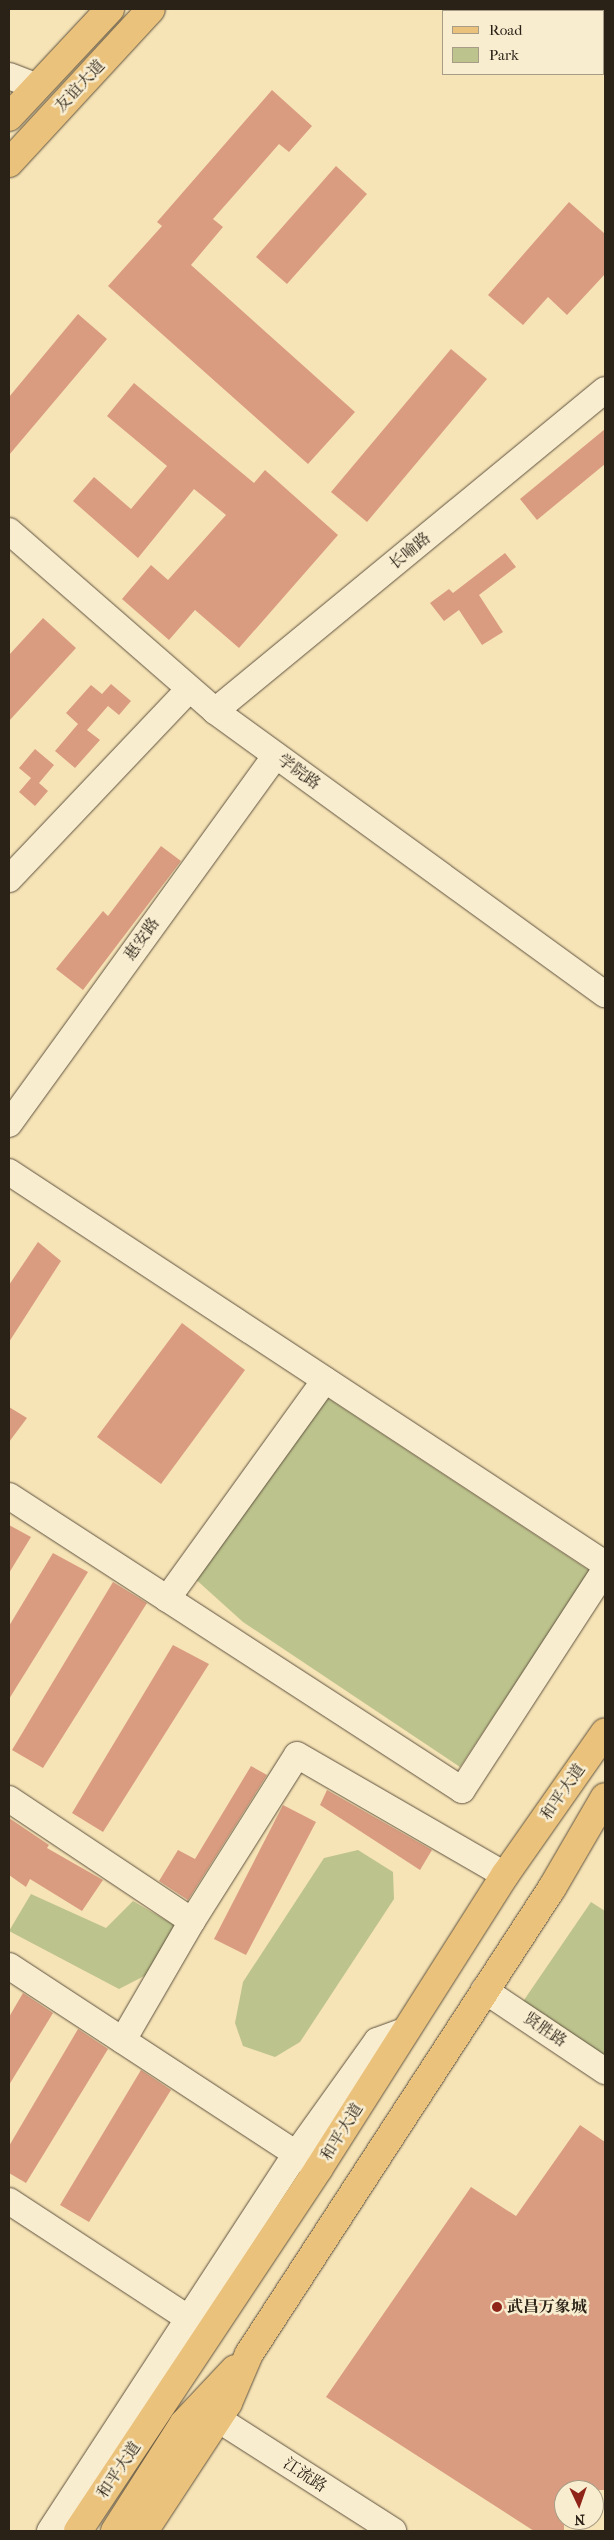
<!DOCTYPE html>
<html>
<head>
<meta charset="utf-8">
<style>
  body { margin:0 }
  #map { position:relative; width:614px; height:2540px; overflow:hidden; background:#f6e3b6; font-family:"IM FELL French Canon","Noto Serif SC",serif }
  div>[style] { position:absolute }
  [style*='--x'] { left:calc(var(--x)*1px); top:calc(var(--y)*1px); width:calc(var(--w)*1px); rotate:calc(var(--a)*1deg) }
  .green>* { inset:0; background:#bdc38d }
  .building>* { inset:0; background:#da9c81 }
  .roads { filter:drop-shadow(0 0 1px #5e523f) drop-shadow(0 0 1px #5e523f) }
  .minor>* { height:26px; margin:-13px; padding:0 13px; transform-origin:13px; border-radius:13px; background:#f9edd0 }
  .major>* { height:28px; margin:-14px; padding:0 14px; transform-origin:14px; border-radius:14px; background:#ebc27b }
  .dots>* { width:14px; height:14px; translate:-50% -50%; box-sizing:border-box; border:2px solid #f9edd0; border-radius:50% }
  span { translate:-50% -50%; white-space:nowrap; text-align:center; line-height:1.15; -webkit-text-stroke:5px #f9edd0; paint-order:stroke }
  .street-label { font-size:16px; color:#2b2217 }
  .poi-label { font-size:16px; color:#2b2217; font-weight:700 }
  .left { translate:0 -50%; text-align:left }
  .frame { position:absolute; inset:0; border:10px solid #2b2217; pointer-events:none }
  .legend { position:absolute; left:442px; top:10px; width:162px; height:65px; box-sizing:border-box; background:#f9edd0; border:1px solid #a79c86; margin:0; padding:6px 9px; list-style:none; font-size:15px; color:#2b2217 }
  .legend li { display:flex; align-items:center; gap:10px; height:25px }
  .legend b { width:25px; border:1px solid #a79c86 }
  .north { position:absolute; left:554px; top:2480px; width:50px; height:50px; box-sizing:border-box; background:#f9edd0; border:1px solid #a79c86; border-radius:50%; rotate:177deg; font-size:14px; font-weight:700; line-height:20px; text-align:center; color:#2b2217 }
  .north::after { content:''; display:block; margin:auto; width:18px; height:22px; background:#8f2418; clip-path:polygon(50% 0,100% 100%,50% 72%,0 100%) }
</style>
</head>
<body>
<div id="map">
  <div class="green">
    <div style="clip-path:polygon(323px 1395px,590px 1571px,460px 1767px,243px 1622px,192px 1576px)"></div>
    <div style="clip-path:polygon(358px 1850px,393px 1872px,394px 1899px,300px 2042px,275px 2057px,243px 2046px,235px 2023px,243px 1982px,324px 1858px)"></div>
    <div style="clip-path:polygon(31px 1894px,106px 1928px,133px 1901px,174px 1925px,150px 1973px,119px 1989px,9px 1931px)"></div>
    <div style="clip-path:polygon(591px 1902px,605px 1911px,605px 2058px,522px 2003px)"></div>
  </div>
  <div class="building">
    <div style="clip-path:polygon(272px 90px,312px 126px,289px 152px,279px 144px,213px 219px,223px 227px,191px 265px,355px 412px,308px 464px,108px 286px,162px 226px,157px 222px)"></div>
    <div style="clip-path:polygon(336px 166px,367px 194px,287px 284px,256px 257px)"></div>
    <div style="clip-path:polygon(569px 202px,605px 234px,605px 274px,567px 315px,548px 297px,523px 325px,488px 295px)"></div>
    <div style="clip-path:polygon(78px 314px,107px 339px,9px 455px,9px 397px)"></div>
    <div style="clip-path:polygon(451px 349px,487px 379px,367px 522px,331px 492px)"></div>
    <div style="clip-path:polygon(134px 383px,254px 483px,265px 470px,338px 535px,239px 648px,195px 610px,169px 640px,122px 599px,151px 565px,168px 580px,226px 515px,194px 489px,138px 558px,73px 501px,94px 477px,131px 509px,167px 466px,107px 416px)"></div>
    <div style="clip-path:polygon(605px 429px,605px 464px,537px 520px,520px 499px)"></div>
    <div style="clip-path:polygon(505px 553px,516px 567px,479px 595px,503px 632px,482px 645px,459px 610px,444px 621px,430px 603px,449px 589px,453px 593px)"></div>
    <div style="clip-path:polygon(43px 618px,76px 648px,9px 721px,9px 655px)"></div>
    <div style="clip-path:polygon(111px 684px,131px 701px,119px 715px,108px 706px,87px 730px,100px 740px,75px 768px,55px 751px,78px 724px,66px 713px,91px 685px,102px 694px)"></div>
    <div style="clip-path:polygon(35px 749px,54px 765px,39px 783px,48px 791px,35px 806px,19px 792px,31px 778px,19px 768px)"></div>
    <div style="clip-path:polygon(161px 846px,181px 861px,83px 990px,56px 969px,103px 911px,108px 916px)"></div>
    <div style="clip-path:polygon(38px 1242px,61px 1261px,9px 1342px,9px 1285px)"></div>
    <div style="clip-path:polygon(182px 1323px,245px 1370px,161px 1484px,97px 1437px)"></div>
    <div style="clip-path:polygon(9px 1407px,27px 1418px,9px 1442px)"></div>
    <div style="clip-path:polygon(9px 1525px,31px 1537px,9px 1573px)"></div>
    <div style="clip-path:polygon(53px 1553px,88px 1572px,9px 1699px,9px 1626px)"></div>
    <div style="clip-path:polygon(113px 1582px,147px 1603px,43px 1768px,12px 1750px)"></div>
    <div style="clip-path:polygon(173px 1645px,209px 1664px,103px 1832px,72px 1813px)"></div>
    <div style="clip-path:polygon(251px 1766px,267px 1775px,188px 1900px,159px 1881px,178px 1850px,195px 1859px)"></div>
    <div style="clip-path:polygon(327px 1790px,432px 1850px,420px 1870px,320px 1805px)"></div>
    <div style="clip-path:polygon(283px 1805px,316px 1822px,246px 1955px,214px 1939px)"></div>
    <div style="clip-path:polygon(9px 1818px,49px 1845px,47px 1848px,103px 1880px,82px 1911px,30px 1879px,26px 1887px,9px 1875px)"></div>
    <div style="clip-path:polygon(23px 1993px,53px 2013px,9px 2085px,9px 2017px)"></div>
    <div style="clip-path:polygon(78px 2029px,108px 2049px,26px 2183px,9px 2173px,9px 2146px)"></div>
    <div style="clip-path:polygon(141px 2070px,171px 2090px,89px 2222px,60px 2205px)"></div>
    <div style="clip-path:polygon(580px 2125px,605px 2142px,605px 2490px,564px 2490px,564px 2531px,534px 2531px,326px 2397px,471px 2187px,516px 2216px)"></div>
  </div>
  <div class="roads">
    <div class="minor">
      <div style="--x:9;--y:76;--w:30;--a:21"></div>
      <div style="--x:9;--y:531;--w:274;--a:41.1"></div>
      <div style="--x:215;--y:711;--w:482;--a:36"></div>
      <div style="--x:215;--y:711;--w:505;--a:-39.46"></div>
      <div style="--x:9;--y:879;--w:262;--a:-46.5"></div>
      <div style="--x:9;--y:1124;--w:455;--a:-54.1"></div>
      <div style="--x:9;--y:1172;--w:713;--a:33.33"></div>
      <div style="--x:9;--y:1496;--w:540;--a:32.98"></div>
      <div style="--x:462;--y:1790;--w:262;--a:-57"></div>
      <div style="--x:167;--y:1599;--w:270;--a:-54.2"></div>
      <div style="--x:9;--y:1799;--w:220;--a:33.7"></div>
      <div style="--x:192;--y:1921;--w:138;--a:120.1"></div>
      <div style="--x:192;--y:1921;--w:196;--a:-57.7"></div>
      <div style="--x:297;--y:1755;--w:240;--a:30"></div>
      <div style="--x:9;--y:1966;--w:360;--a:33.2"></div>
      <div style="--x:484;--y:1990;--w:146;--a:33.8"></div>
      <div style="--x:9;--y:2201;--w:215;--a:33.2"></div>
      <div style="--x:218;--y:2419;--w:208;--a:32.6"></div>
      <div style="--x:50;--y:2531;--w:450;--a:-56.9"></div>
      <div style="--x:296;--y:2154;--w:139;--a:-54.4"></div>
      <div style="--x:377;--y:2041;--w:32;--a:-20"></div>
    </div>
    <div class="major">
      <div style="--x:9;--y:117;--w:148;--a:-46.9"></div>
      <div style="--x:9;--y:163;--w:209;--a:-47.3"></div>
      <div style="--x:78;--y:2531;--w:436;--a:-56.4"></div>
      <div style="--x:319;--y:2168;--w:347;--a:-57.6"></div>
      <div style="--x:505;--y:1875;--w:174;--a:-55"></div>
      <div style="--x:115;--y:2531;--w:128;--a:-57.4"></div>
      <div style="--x:184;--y:2423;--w:74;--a:-46.6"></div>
      <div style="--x:144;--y:2531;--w:153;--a:-56.7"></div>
      <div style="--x:228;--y:2403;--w:53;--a:-66.8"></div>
      <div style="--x:249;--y:2354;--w:556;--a:-56.97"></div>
      <div style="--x:552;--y:1888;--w:105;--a:-59.8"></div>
    </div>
  </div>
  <div class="dots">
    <div style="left:497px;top:2307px;background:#8f2418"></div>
  </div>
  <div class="street-label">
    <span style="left:80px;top:86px;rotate:-47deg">友谊大道</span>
    <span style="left:410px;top:551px;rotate:-39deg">长喻路</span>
    <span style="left:299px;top:772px;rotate:36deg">学院路</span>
    <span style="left:142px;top:939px;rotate:-54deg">惠安路</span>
    <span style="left:563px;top:1792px;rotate:-55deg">和平大道</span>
    <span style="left:545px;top:2030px;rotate:34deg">贤胜路</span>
    <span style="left:342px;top:2132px;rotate:-58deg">和平大道</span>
    <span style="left:119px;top:2470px;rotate:-56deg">和平大道</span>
    <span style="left:305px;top:2475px;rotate:33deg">江流路</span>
  </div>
  <div class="poi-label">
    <span class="left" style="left:507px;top:2307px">武昌万象城</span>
  </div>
  <div class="frame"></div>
  <ul class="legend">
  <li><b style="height:6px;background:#ebc27b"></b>Road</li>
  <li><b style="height:14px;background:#bdc38d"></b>Park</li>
  </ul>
  <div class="north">N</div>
</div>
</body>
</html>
